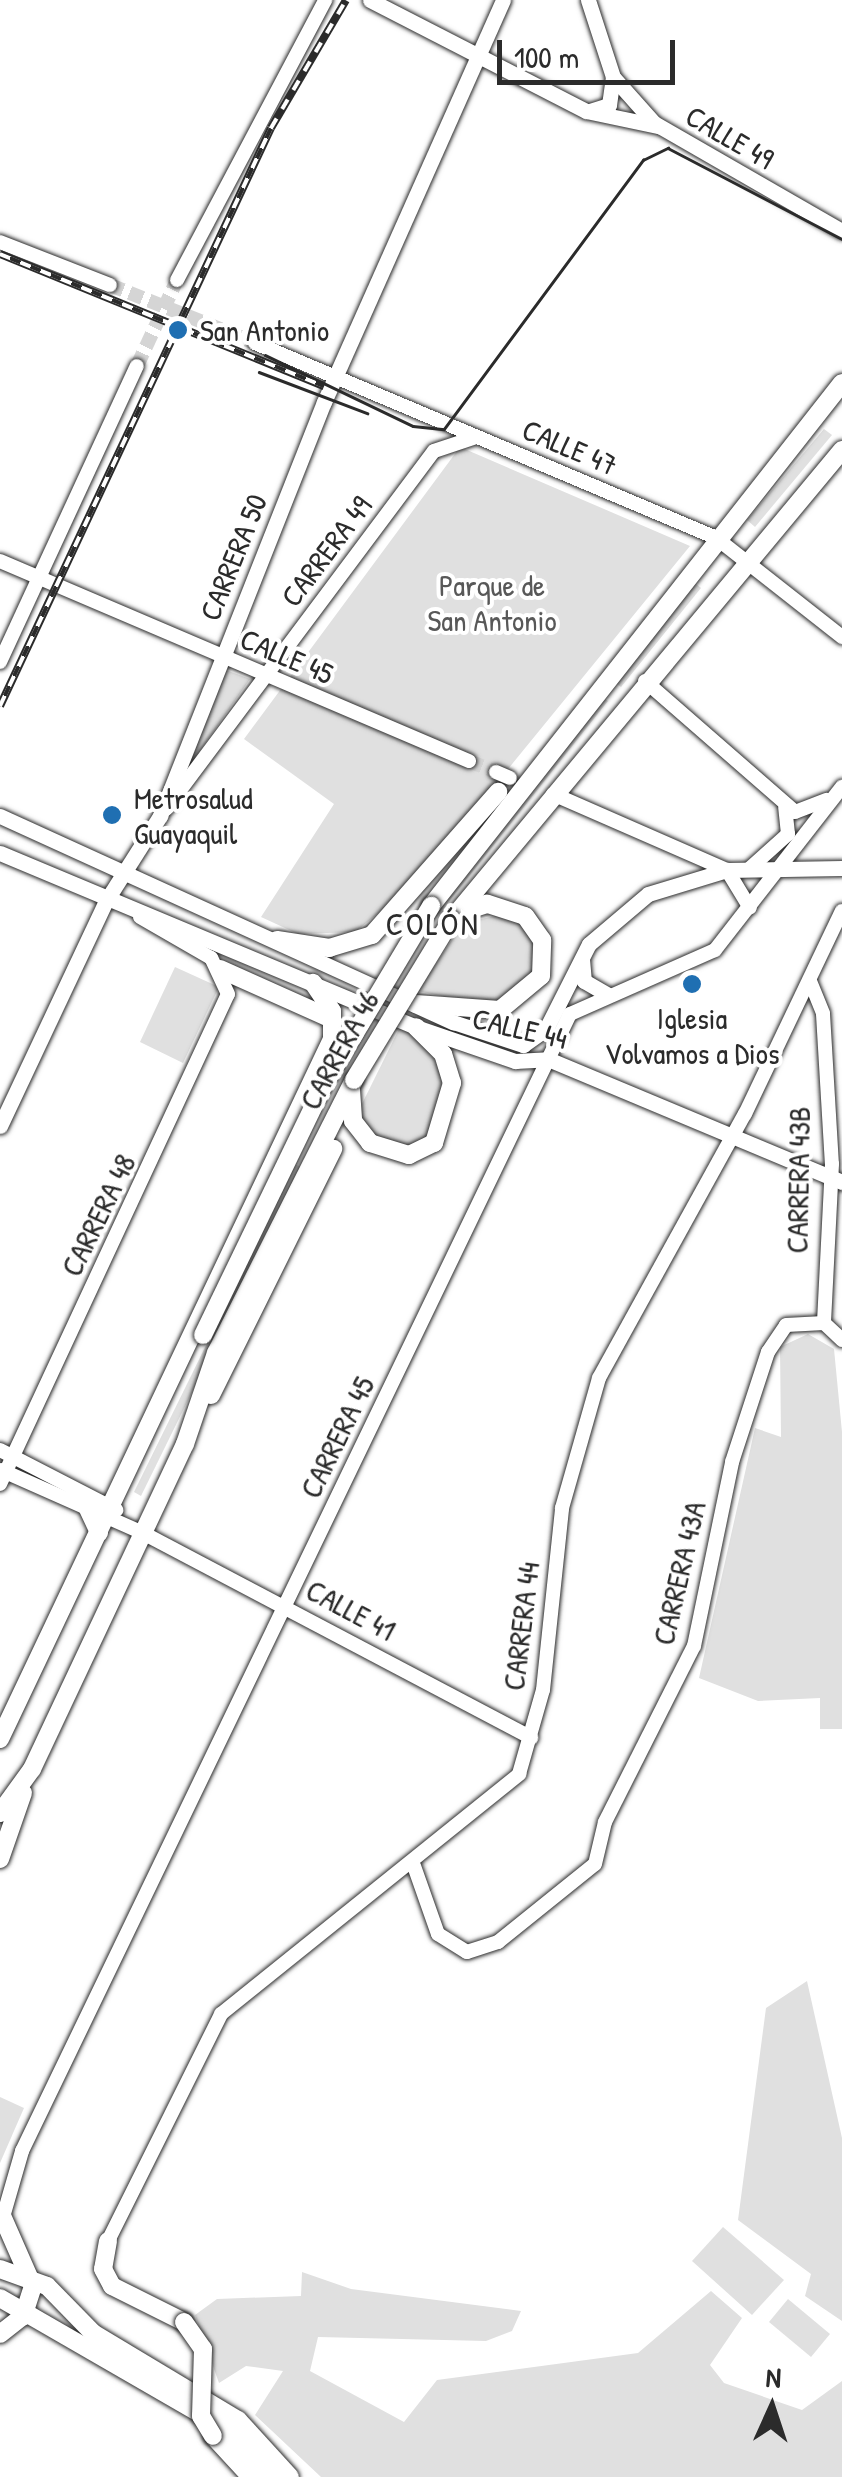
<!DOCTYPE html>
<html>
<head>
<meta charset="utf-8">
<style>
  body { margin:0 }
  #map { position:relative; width:842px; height:2477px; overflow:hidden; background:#fff; font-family:"Patrick Hand",sans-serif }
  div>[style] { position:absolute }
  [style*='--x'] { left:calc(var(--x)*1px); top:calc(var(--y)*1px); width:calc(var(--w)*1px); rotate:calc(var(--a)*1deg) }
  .green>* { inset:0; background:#e0e0e0 }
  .tertiary-tunnel>* { height:14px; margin-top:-7px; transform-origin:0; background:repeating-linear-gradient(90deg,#d5d5d5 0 14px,transparent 0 21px) }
  .roads { filter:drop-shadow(0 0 2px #2b2b2b) drop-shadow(0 0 2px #2b2b2b) }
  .tertiary>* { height:14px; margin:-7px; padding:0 7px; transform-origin:7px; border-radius:7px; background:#fff }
  .secondary>* { height:15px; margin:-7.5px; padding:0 7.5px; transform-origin:7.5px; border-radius:7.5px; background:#fff }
  .primary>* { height:18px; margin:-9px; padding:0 9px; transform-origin:9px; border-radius:9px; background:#fff }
  .tram>* { height:2.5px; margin:-1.25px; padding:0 1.25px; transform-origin:1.25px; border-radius:1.25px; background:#2b2b2b }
  .rail>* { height:8px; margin-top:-4px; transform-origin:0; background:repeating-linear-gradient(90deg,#fff 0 11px,#2b2b2b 0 22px); box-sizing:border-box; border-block:2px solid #2b2b2b }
  .bridges { filter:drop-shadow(0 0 2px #2b2b2b) drop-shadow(0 0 2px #2b2b2b) }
  .primary-bridge>* { height:18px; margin:-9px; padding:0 9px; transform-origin:9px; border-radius:9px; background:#fff }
  .dots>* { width:28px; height:28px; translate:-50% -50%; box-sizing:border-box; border:5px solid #fff; border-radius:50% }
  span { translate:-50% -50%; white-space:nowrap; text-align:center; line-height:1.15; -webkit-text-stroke:8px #fff; paint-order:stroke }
  .street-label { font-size:30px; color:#2b2b2b }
  .poi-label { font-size:30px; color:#2b2b2b }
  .left { translate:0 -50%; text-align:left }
  .park-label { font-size:30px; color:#585858 }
  .neighbourhood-label { font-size:32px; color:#2b2b2b; letter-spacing:2.5px }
  .north { position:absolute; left:722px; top:2357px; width:100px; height:100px; -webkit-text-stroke:8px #fff; paint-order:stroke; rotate:3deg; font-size:28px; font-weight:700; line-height:40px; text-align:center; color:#2b2b2b }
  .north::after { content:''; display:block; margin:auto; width:35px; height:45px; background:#2b2b2b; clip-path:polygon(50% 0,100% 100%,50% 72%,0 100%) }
  .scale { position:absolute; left:497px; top:40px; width:178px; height:45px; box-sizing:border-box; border:5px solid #2b2b2b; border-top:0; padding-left:12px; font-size:30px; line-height:35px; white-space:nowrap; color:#2b2b2b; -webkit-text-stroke:8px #fff; paint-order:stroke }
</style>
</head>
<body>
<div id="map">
  <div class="green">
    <div style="clip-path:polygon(824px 429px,832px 435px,755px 527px,747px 520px)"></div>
    <div style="clip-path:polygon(460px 447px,690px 546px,415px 883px,355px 932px,298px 934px,261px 917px,334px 804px,244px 739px)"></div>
    <div style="clip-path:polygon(694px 582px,701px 588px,621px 687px,614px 682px)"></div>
    <div style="clip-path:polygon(226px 670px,250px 679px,188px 768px)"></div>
    <div style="clip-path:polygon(602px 697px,608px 701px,442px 910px,436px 905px)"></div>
    <div style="clip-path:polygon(509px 913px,536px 937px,539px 974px,522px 997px,482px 1005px,418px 991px,463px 923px)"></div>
    <div style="clip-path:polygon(175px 967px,219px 987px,183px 1063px,140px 1042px)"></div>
    <div style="clip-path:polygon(401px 1025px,423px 1038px,441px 1073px,443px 1115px,421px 1150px,377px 1142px,357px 1114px)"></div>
    <div style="clip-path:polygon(295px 1164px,302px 1168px,141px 1496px,134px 1492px)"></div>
    <div style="clip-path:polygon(808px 1334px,834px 1349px,842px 1432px,842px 1729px,820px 1729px,820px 1698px,758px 1701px,699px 1678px,755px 1428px,781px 1437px,780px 1347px)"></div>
    <div style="clip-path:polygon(807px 1981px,842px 2138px,842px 2321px,805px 2296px,811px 2274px,738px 2220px,766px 2008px)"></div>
    <div style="clip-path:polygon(0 2097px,24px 2108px,0 2163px)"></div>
    <div style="clip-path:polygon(723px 2227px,784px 2280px,752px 2315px,692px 2261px)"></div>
    <div style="clip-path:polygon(302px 2272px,351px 2289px,521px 2311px,512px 2331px,486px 2341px,318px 2337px,310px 2371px,404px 2422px,437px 2380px,638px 2353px,711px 2291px,742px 2318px,710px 2365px,724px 2383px,802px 2410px,842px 2381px,842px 2477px,321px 2477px,255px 2415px,283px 2371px,246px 2366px,219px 2383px,195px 2315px,217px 2299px,301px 2296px)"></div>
    <div style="clip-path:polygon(788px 2299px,830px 2334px,811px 2357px,769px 2322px)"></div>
  </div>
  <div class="tertiary-tunnel">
    <div style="--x:110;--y:285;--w:156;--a:21.8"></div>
    <div style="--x:137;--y:366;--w:95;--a:-65.1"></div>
    <div style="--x:469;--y:761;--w:29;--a:22"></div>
  </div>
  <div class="roads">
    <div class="tertiary">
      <div style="--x:0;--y:242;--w:118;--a:21.4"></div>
      <div style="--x:177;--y:280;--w:317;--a:-62.1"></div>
      <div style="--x:255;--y:343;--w:499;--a:22.9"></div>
      <div style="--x:715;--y:537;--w:162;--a:38.2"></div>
      <div style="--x:0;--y:561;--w:510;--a:23.1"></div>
      <div style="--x:0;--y:662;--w:326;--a:-65.2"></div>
      <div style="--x:645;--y:681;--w:199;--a:41.1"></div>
      <div style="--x:795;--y:812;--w:34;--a:-21"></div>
      <div style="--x:496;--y:772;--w:15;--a:23"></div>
      <div style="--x:553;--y:794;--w:190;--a:23.6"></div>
      <div style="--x:727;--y:870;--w:44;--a:58.8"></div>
      <div style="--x:166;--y:809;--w:447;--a:-53.2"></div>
      <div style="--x:434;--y:451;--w:44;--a:-18.4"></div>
      <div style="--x:748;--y:870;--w:54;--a:-42"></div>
      <div style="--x:788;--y:834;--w:27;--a:-96"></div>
      <div style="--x:810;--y:981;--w:35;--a:68"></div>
      <div style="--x:823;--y:1014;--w:150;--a:86.6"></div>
      <div style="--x:832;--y:1164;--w:159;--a:92.9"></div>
      <div style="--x:824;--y:1323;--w:25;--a:43"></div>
      <div style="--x:0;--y:1450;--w:131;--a:27.3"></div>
      <div style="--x:1;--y:1470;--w:155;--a:23.9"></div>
      <div style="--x:143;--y:1533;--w:439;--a:27.8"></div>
      <div style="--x:0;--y:1484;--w:540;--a:-65.05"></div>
      <div style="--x:228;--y:994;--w:40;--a:-115"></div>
      <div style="--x:211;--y:958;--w:82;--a:-150"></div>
      <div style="--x:414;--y:1866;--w:72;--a:70.6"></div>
      <div style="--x:438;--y:1934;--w:34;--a:32"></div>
      <div style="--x:467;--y:1952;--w:33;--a:-18"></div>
      <div style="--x:498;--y:1942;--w:124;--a:-38.8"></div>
      <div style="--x:595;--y:1864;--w:43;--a:-76.6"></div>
      <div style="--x:605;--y:1822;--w:197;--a:-63.2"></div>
      <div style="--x:694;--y:1646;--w:188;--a:-78.3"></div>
      <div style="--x:732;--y:1462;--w:116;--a:-71.9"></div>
      <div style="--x:768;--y:1352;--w:32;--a:-56"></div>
      <div style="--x:786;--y:1325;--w:38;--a:-3"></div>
      <div style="--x:3;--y:2217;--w:69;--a:-73.9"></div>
      <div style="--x:22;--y:2151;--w:1262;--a:-64.27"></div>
      <div style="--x:570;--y:1014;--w:158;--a:-23.8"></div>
      <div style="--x:715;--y:950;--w:207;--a:-52.1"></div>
      <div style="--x:108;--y:2241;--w:254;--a:-63.5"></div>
      <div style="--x:221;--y:2014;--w:383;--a:-38.8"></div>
      <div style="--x:519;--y:1774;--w:87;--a:-74.1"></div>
      <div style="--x:543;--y:1690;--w:183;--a:-84"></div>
      <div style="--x:562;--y:1508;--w:135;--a:-74.1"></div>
      <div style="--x:599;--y:1378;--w:302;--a:-61.1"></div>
      <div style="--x:745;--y:1114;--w:225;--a:-64.5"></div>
    </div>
    <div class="secondary">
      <div style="--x:370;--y:0;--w:243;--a:27.2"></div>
      <div style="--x:586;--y:111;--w:74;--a:11.8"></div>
      <div style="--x:588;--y:0;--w:81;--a:72"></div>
      <div style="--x:613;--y:77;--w:62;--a:48.3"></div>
      <div style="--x:654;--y:123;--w:217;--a:29.9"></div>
      <div style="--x:590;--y:111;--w:20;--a:-18"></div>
      <div style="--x:609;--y:105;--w:28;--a:-82"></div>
      <div style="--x:0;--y:816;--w:498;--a:24.5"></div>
      <div style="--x:453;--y:1022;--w:74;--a:18.2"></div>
      <div style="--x:523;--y:1045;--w:28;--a:-35"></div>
      <div style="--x:546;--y:1029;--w:95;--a:-63.2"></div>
      <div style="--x:589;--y:944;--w:77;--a:-40.3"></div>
      <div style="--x:648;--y:894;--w:83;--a:-16.9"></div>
      <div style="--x:727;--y:870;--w:115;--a:-1"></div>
      <div style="--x:0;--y:853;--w:451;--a:22.7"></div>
      <div style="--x:416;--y:1027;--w:105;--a:19"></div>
      <div style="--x:515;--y:1061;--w:33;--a:-3"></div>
      <div style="--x:548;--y:1059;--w:319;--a:22.7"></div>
      <div style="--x:582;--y:959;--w:22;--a:85"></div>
      <div style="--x:584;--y:981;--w:28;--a:30"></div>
      <div style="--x:0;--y:1126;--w:249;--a:-64.8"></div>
      <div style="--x:106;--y:901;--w:101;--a:-57.6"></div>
      <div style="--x:160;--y:816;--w:445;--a:-68.4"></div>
      <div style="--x:324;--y:402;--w:440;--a:-66"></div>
    </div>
    <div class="primary">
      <div style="--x:431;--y:906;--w:665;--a:-51.84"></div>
      <div style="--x:452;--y:919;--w:610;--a:-50.25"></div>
      <div style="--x:277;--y:940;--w:53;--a:8.7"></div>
      <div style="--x:329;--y:948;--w:45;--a:-16.8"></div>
      <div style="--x:372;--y:935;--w:191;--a:-48.6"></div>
      <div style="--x:220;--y:969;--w:123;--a:24.1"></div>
      <div style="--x:416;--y:1004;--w:84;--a:4.1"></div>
      <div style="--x:500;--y:1010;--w:53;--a:-39.7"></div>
      <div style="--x:541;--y:976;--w:36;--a:-88"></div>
      <div style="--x:542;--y:940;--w:29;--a:-125"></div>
      <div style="--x:525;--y:916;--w:40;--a:-162"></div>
      <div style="--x:487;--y:904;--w:33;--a:162"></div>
      <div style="--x:351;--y:1090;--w:31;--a:86"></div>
      <div style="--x:353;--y:1121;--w:28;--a:52"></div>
      <div style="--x:370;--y:1143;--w:41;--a:17.1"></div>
      <div style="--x:409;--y:1155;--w:28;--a:-26"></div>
      <div style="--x:434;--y:1143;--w:63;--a:-73.3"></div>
      <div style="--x:452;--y:1083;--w:30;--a:-107"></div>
      <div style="--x:443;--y:1054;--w:38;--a:-135"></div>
      <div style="--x:211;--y:1395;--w:275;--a:-63.6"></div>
      <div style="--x:88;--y:1509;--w:26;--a:65"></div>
      <div style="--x:0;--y:1739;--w:775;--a:-64.63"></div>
      <div style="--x:332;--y:1039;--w:28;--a:-90"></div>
      <div style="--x:332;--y:1011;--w:34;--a:-124"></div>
      <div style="--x:0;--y:1813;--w:54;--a:-54"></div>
      <div style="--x:32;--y:1769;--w:359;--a:-64.8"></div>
      <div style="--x:185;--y:1444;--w:96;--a:-71.2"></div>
      <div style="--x:216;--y:1353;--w:306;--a:-63.2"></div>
      <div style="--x:0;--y:1859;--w:70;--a:-70.8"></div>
      <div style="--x:0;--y:2211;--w:82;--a:66.3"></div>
      <div style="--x:33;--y:2286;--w:32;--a:108"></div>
      <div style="--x:23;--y:2316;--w:29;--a:142"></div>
      <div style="--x:108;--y:2241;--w:28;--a:100"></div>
      <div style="--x:103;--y:2269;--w:19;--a:62"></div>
      <div style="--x:112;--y:2286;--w:80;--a:26.6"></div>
      <div style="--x:0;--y:2269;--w:50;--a:19.9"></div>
      <div style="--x:47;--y:2286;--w:66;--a:45.6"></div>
      <div style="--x:93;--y:2333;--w:169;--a:31"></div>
      <div style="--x:238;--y:2420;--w:77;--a:47.6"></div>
      <div style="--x:0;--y:2298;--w:254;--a:30"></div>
      <div style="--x:220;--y:2425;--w:74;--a:45"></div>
      <div style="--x:213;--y:2436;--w:56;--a:47.2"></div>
    </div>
  </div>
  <div class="tram">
    <div style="--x:265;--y:355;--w:164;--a:25.6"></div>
    <div style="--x:413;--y:426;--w:31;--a:6"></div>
    <div style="--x:444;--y:429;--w:335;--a:-53.5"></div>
    <div style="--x:643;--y:160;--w:28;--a:-26"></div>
    <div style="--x:668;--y:148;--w:196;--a:27.6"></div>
    <div style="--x:259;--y:372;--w:116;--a:20.8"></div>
  </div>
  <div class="rail">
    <div style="--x:0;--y:254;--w:350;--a:22.2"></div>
    <div style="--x:0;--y:706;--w:638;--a:-64.88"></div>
    <div style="--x:271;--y:128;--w:148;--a:-59.6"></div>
  </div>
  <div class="bridges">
    <div class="primary-bridge">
      <div style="--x:354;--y:1080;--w:188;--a:-58.7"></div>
      <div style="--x:203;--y:1335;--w:278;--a:-64.2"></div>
      <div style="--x:324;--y:1085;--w:209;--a:-59.1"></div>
      <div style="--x:184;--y:2322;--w:33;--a:55"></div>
      <div style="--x:203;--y:2349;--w:67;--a:91.7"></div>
      <div style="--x:201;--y:2416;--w:23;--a:59"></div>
    </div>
  </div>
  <div class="dots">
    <div style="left:178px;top:330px;background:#1f6fb2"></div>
    <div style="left:112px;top:815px;background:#1f6fb2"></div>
    <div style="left:692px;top:984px;background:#1f6fb2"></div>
  </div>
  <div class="street-label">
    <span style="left:730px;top:137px;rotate:30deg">CALLE 49</span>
    <span style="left:570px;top:447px;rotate:23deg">CALLE 47</span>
    <span style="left:326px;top:551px;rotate:-53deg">CARRERA 49</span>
    <span style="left:233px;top:557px;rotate:-68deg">CARRERA 50</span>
    <span style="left:287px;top:656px;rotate:23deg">CALLE 45</span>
    <span style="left:520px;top:1028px;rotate:13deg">CALLE 44</span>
    <span style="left:339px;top:1050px;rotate:-61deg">CARRERA 46</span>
    <span style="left:798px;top:1180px;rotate:-89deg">CARRERA 43B</span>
    <span style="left:98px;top:1215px;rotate:-64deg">CARRERA 48</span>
    <span style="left:337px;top:1437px;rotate:-64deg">CARRERA 45</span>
    <span style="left:679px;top:1573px;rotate:-77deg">CARRERA 43A</span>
    <span style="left:351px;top:1610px;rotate:28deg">CALLE 41</span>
    <span style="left:521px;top:1626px;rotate:-83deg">CARRERA 44</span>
  </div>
  <div class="poi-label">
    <span class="left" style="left:200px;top:330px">San Antonio</span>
    <span class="left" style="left:134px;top:815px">Metrosalud<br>Guayaquil</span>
    <span style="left:692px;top:1035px">Iglesia<br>Volvamos a Dios</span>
  </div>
  <div class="park-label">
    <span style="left:492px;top:602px">Parque de<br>San Antonio</span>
  </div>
  <div class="neighbourhood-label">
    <span style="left:433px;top:924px">COLÓN</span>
  </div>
  <div class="north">N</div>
  <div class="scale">100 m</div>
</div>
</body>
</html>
